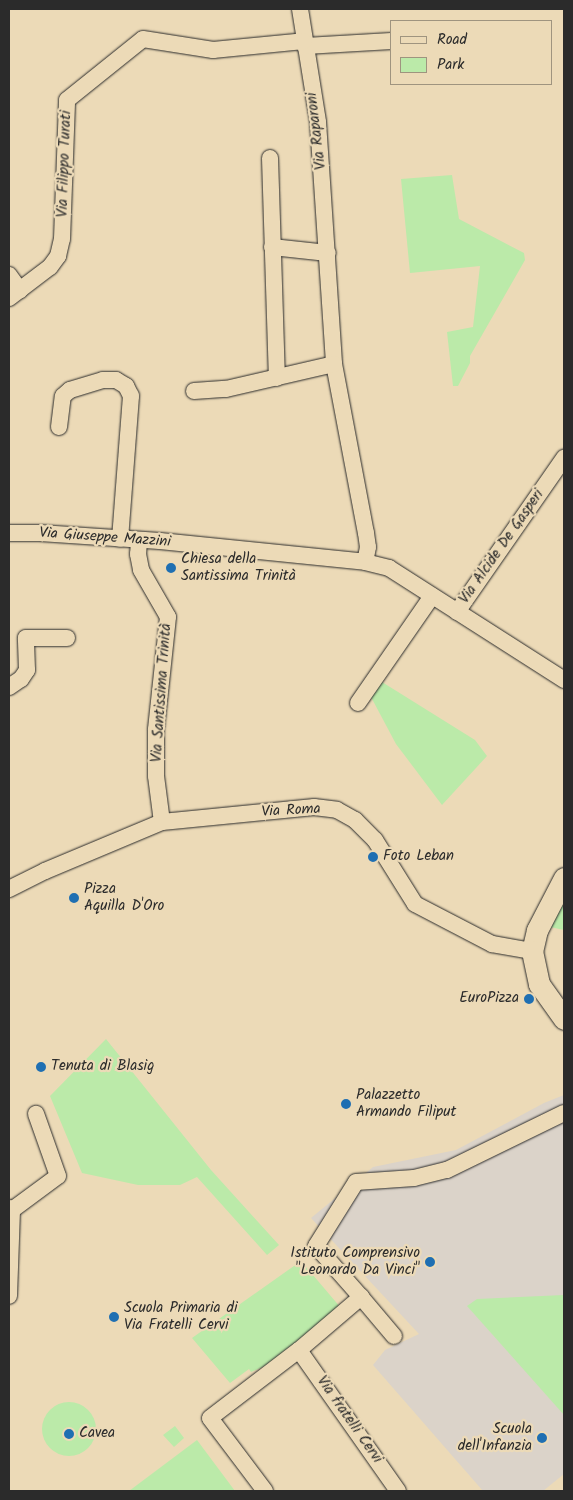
<!DOCTYPE html>
<html>
<head>
<meta charset="utf-8">
<style>
  body { margin:0 }
  #map { position:relative; width:573px; height:1500px; overflow:hidden; background:#ecdab7; font-family:Kalam,sans-serif }
  div>[style] { position:absolute }
  [style*='--x'] { left:calc(var(--x)*1px); top:calc(var(--y)*1px); width:calc(var(--w)*1px); rotate:calc(var(--a)*1deg) }
  .built>* { inset:0; background:#dbd3c9 }
  .green>* { inset:0; background:#bbeaa9 }
  .round { border-radius:50% }
  .roads { filter:drop-shadow(0 0 1px #2b2b2b) drop-shadow(0 0 1px #2b2b2b) }
  .minor>* { height:16px; margin:-8px; padding:0 8px; transform-origin:8px; border-radius:8px; background:#ecdab7 }
  .major>* { height:21px; margin:-10.5px; padding:0 10.5px; transform-origin:10.5px; border-radius:10.5px; background:#ecdab7 }
  .dots>* { width:14px; height:14px; translate:-50% -50%; box-sizing:border-box; border:2px solid #ecdab7; border-radius:50% }
  span { translate:-50% -50%; white-space:nowrap; text-align:center; line-height:1.15; -webkit-text-stroke:4.5px #ecdab7; paint-order:stroke }
  .street-label { font-size:15px; color:#2b2b2b }
  .poi-label { font-size:15px; color:#2b2b2b }
  .left { translate:0 -50%; text-align:left }
  .right { translate:-100% -50%; text-align:right }
  .frame { position:absolute; inset:0; border:10px solid #2b2b2b; pointer-events:none }
  .legend { position:absolute; left:390px; top:20px; width:162px; height:65px; box-sizing:border-box; background:#ecdab7; border:1px solid #9f947f; margin:0; padding:6px 9px; list-style:none; font-size:15px; color:#2b2b2b }
  .legend li { display:flex; align-items:center; gap:10px; height:25px }
  .legend b { width:25px; border:1px solid #9f947f }
</style>
</head>
<body>
<div id="map">
  <div class="built">
    <div style="clip-path:polygon(564px 1095px,564px 1474px,543px 1491px,483px 1491px,373px 1365px,385px 1350px,419px 1334px,311px 1218px,373px 1167px,456px 1150px,544px 1103px)"></div>
  </div>
  <div class="green">
    <div style="clip-path:polygon(452px 175px,459px 219px,524px 253px,525px 260px,470px 356px,470px 363px,458px 386px,453px 386px,447px 332px,473px 327px,480px 266px,410px 273px,401px 179px)"></div>
    <div style="clip-path:polygon(382px 682px,475px 740px,487px 756px,442px 805px,396px 744px,371px 697px)"></div>
    <div style="clip-path:polygon(564px 899px,564px 930px,550px 927px)"></div>
    <div style="clip-path:polygon(106px 1039px,211px 1170px,279px 1245px,267px 1255px,197px 1177px,180px 1185px,138px 1185px,82px 1173px,50px 1096px)"></div>
    <div style="clip-path:polygon(301px 1261px,341px 1308px,265px 1366px,251px 1372px,249px 1369px,230px 1383px,192px 1338px)"></div>
    <div style="clip-path:polygon(564px 1295px,564px 1415px,467px 1306px,477px 1299px)"></div>
    <div class="round" style="left:42px;top:1402px;width:54px;height:54px"></div>
    <div style="clip-path:polygon(175px 1426px,184px 1438px,174px 1447px,163px 1435px)"></div>
    <div style="clip-path:polygon(197px 1440px,235px 1491px,129px 1491px)"></div>
  </div>
  <div class="roads">
    <div class="minor">
      <div style="--x:300;--y:9;--w:114;--a:80.9"></div>
      <div style="--x:318;--y:122;--w:243;--a:86.2"></div>
      <div style="--x:334;--y:364;--w:172;--a:79.3"></div>
      <div style="--x:366;--y:533;--w:14;--a:82"></div>
      <div style="--x:368;--y:547;--w:15;--a:101"></div>
      <div style="--x:305;--y:46;--w:87;--a:-3.3"></div>
      <div style="--x:270;--y:158;--w:220;--a:88.2"></div>
      <div style="--x:272;--y:247;--w:56;--a:6.1"></div>
      <div style="--x:9;--y:275;--w:19;--a:54"></div>
      <div style="--x:9;--y:298;--w:51;--a:-37.1"></div>
      <div style="--x:50;--y:267;--w:14;--a:-54"></div>
      <div style="--x:58;--y:256;--w:17;--a:-77"></div>
      <div style="--x:62;--y:239;--w:139;--a:-87.9"></div>
      <div style="--x:67;--y:100;--w:97;--a:-38.8"></div>
      <div style="--x:143;--y:39;--w:71;--a:8.9"></div>
      <div style="--x:213;--y:50;--w:91;--a:-5.6"></div>
      <div style="--x:194;--y:391;--w:32;--a:-4"></div>
      <div style="--x:226;--y:389;--w:111;--a:-13"></div>
      <div style="--x:59;--y:427;--w:31;--a:-83"></div>
      <div style="--x:63;--y:396;--w:9;--a:-41"></div>
      <div style="--x:70;--y:390;--w:34;--a:-17"></div>
      <div style="--x:103;--y:380;--w:13;--a:0"></div>
      <div style="--x:116;--y:380;--w:12;--a:31"></div>
      <div style="--x:126;--y:386;--w:11;--a:63"></div>
      <div style="--x:131;--y:396;--w:143;--a:94.4"></div>
      <div style="--x:9;--y:533;--w:31;--a:0"></div>
      <div style="--x:40;--y:533;--w:120;--a:3.8"></div>
      <div style="--x:160;--y:541;--w:206;--a:5.8"></div>
      <div style="--x:365;--y:562;--w:25;--a:14"></div>
      <div style="--x:389;--y:568;--w:208;--a:32.6"></div>
      <div style="--x:139;--y:541;--w:13;--a:94"></div>
      <div style="--x:138;--y:554;--w:16;--a:79"></div>
      <div style="--x:141;--y:570;--w:54;--a:60.1"></div>
      <div style="--x:168;--y:617;--w:114;--a:96.1"></div>
      <div style="--x:156;--y:730;--w:46;--a:90"></div>
      <div style="--x:156;--y:776;--w:46;--a:82.6"></div>
      <div style="--x:457;--y:612;--w:188;--a:-55.2"></div>
      <div style="--x:9;--y:687;--w:14;--a:-34"></div>
      <div style="--x:21;--y:679;--w:11;--a:-56"></div>
      <div style="--x:27;--y:670;--w:32;--a:-92"></div>
      <div style="--x:26;--y:638;--w:41;--a:0"></div>
      <div style="--x:358;--y:703;--w:130;--a:-55.3"></div>
      <div style="--x:9;--y:889;--w:40;--a:-26.6"></div>
      <div style="--x:45;--y:871;--w:127;--a:-22.7"></div>
      <div style="--x:162;--y:822;--w:153;--a:-5.6"></div>
      <div style="--x:314;--y:807;--w:23;--a:7"></div>
      <div style="--x:337;--y:810;--w:21;--a:29"></div>
      <div style="--x:355;--y:820;--w:28;--a:45"></div>
      <div style="--x:375;--y:840;--w:75;--a:58"></div>
      <div style="--x:415;--y:904;--w:87;--a:27.5"></div>
      <div style="--x:492;--y:944;--w:41;--a:9.9"></div>
      <div style="--x:9;--y:1208;--w:4;--a:34"></div>
      <div style="--x:12;--y:1210;--w:57;--a:-36.5"></div>
      <div style="--x:58;--y:1176;--w:66;--a:-109.5"></div>
      <div style="--x:9;--y:1296;--w:86;--a:-88"></div>
      <div style="--x:361;--y:1297;--w:51;--a:49.8"></div>
      <div style="--x:265;--y:1491;--w:91;--a:-127"></div>
      <div style="--x:210;--y:1418;--w:112;--a:-37.4"></div>
      <div style="--x:398;--y:1491;--w:172;--a:-125.1"></div>
      <div style="--x:299;--y:1350;--w:82;--a:-40.5"></div>
      <div style="--x:361;--y:1297;--w:68;--a:-131.4"></div>
      <div style="--x:316;--y:1246;--w:75;--a:-58"></div>
      <div style="--x:356;--y:1182;--w:58;--a:-3.9"></div>
      <div style="--x:414;--y:1178;--w:34;--a:-14"></div>
      <div style="--x:447;--y:1170;--w:130;--a:-26"></div>
    </div>
    <div class="major">
      <div style="--x:564;--y:878;--w:59;--a:117.4"></div>
      <div style="--x:537;--y:930;--w:22;--a:103"></div>
      <div style="--x:532;--y:951;--w:34;--a:78"></div>
      <div style="--x:539;--y:984;--w:43;--a:54.5"></div>
    </div>
  </div>
  <div class="dots">
    <div style="left:171px;top:568px;background:#1f6fb2"></div>
    <div style="left:373px;top:857px;background:#1f6fb2"></div>
    <div style="left:74px;top:898px;background:#1f6fb2"></div>
    <div style="left:529px;top:999px;background:#1f6fb2"></div>
    <div style="left:41px;top:1067px;background:#1f6fb2"></div>
    <div style="left:346px;top:1104px;background:#1f6fb2"></div>
    <div style="left:430px;top:1262px;background:#1f6fb2"></div>
    <div style="left:114px;top:1317px;background:#1f6fb2"></div>
    <div style="left:69px;top:1434px;background:#1f6fb2"></div>
    <div style="left:542px;top:1438px;background:#1f6fb2"></div>
  </div>
  <div class="street-label">
    <span style="left:317px;top:131px;rotate:-97deg">Via Raparoni</span>
    <span style="left:65px;top:164px;rotate:-88deg">Via Filippo Turati</span>
    <span style="left:105px;top:538px;rotate:4deg">Via Giuseppe Mazzini</span>
    <span style="left:502px;top:547px;rotate:-55deg">Via Alcide De Gasperi</span>
    <span style="left:162px;top:693px;rotate:-86deg">Via Santissima Trinità</span>
    <span style="left:291px;top:811px;rotate:-3deg">Via Roma</span>
    <span style="left:349px;top:1420px;rotate:55deg">Via fratelli Cervi</span>
  </div>
  <div class="poi-label">
    <span class="left" style="left:181px;top:568px">Chiesa della<br>Santissima Trinità</span>
    <span class="left" style="left:383px;top:857px">Foto Leban</span>
    <span class="left" style="left:84px;top:898px">Pizza<br>Aquilla D'Oro</span>
    <span class="right" style="left:519px;top:999px">EuroPizza</span>
    <span class="left" style="left:51px;top:1067px">Tenuta di Blasig</span>
    <span class="left" style="left:356px;top:1104px">Palazzetto<br>Armando Filiput</span>
    <span class="right" style="left:420px;top:1262px">Istituto Comprensivo<br>"Leonardo Da Vinci"</span>
    <span class="left" style="left:124px;top:1317px">Scuola Primaria di<br>Via Fratelli Cervi</span>
    <span class="right" style="left:532px;top:1438px">Scuola<br>dell'Infanzia</span>
    <span class="left" style="left:79px;top:1434px">Cavea</span>
  </div>
  <div class="frame"></div>
  <ul class="legend">
  <li><b style="height:6px;background:#ecdab7"></b>Road</li>
  <li><b style="height:14px;background:#bbeaa9"></b>Park</li>
  </ul>
</div>
</body>
</html>
